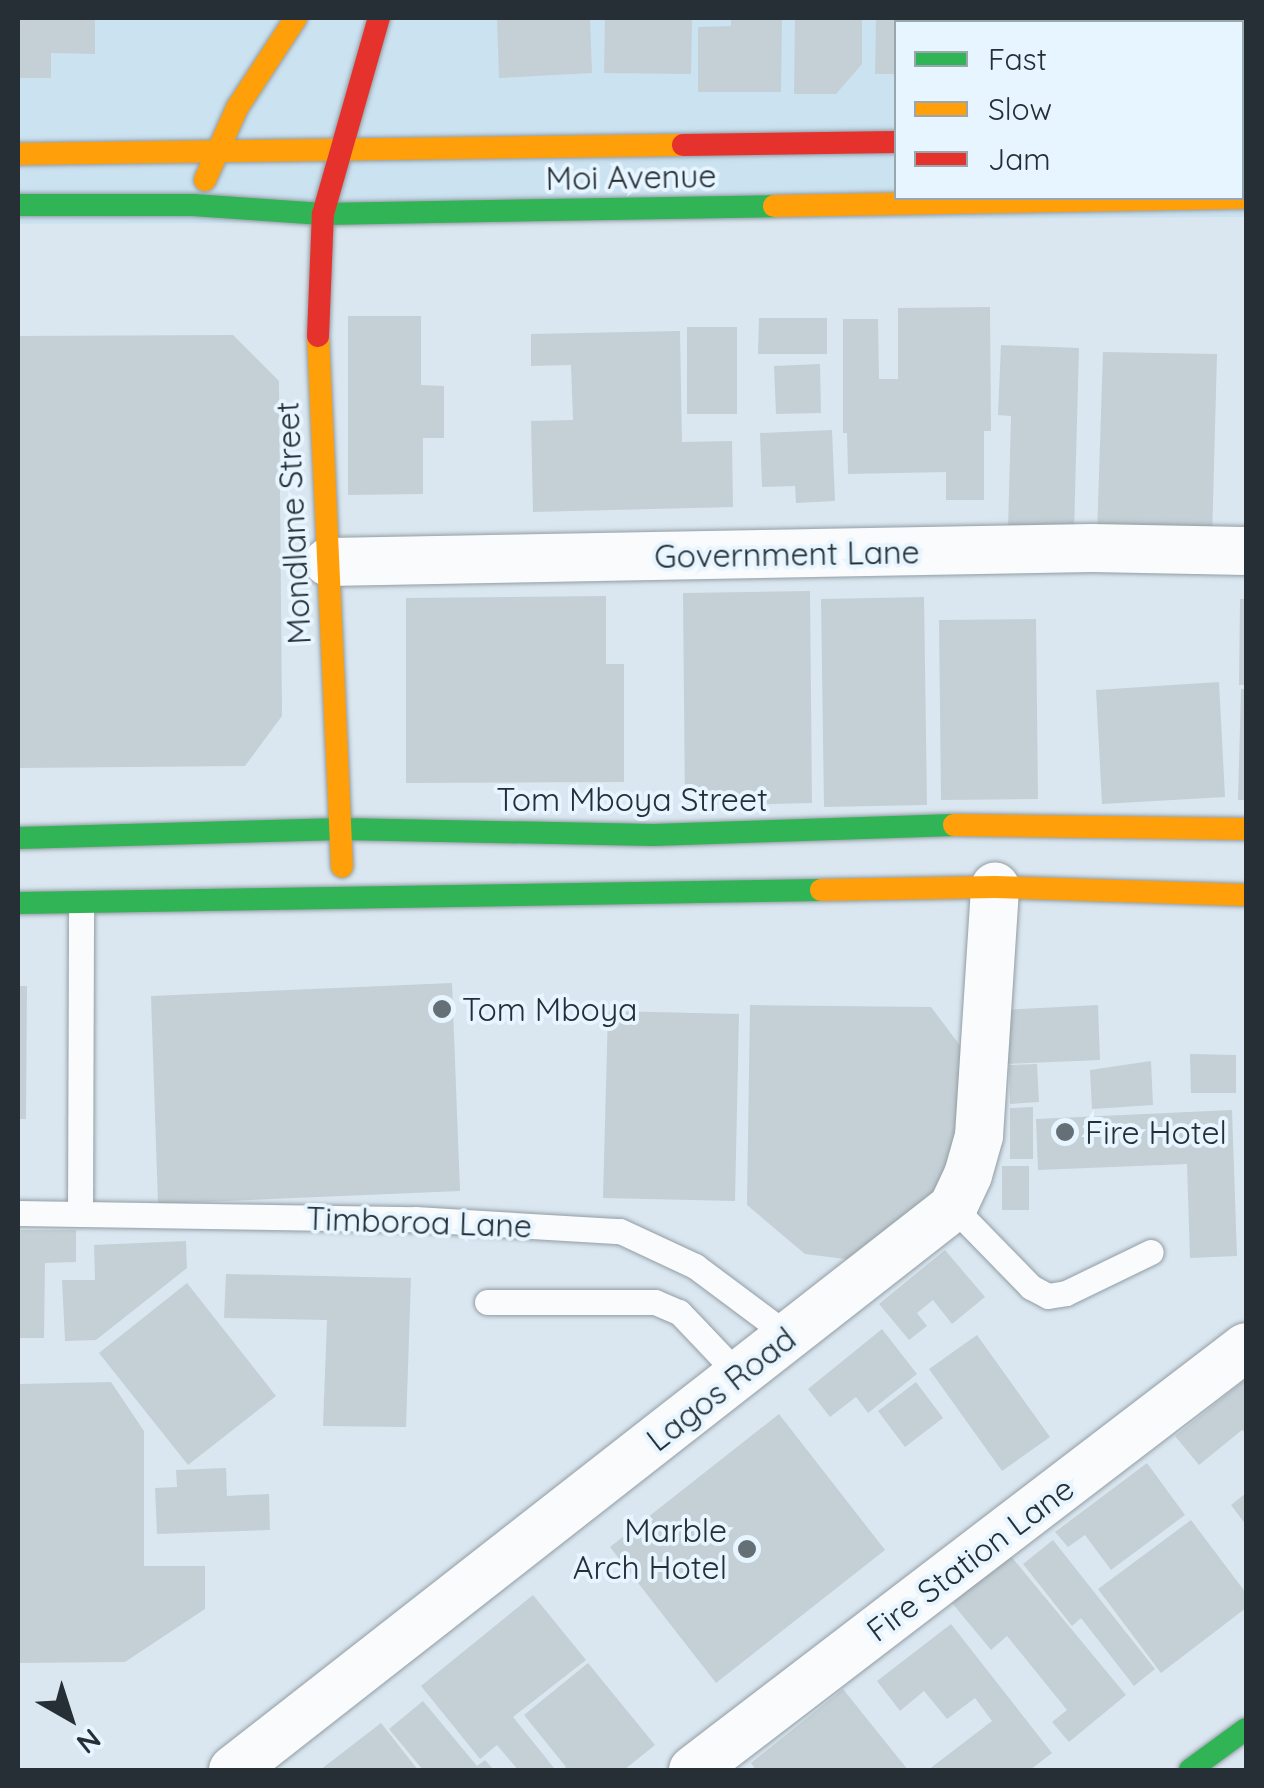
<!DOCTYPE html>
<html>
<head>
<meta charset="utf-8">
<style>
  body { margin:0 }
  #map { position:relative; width:1264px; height:1788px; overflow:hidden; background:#dae7f0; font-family:Quicksand,sans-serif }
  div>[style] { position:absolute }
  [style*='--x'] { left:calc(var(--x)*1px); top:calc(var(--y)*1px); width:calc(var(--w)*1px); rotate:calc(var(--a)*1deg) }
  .built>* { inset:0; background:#cbe2f1 }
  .building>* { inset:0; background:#c4d0d5 }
  .roads { filter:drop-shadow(0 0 2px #939da4) drop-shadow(0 0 2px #939da4) }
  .lane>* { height:25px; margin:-12.5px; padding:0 12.5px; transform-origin:12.5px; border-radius:12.5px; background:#f9fbfd }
  .street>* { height:48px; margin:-24px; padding:0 24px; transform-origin:24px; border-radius:24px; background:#f9fbfd }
  .fast>* { height:22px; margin:-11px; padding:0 11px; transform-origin:11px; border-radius:11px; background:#30b455 }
  .slow>* { height:22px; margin:-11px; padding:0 11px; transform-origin:11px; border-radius:11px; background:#ff9f0a }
  .jam>* { height:22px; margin:-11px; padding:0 11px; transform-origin:11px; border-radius:11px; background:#e5322d }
  .dots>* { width:28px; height:28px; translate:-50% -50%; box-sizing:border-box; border:5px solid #e6f5ff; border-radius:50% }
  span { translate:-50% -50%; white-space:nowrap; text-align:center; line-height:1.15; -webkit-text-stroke:8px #e6f5ff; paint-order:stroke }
  .street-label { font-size:32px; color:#252f35 }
  .poi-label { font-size:32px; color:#252f35 }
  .left { translate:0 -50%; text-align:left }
  .right { translate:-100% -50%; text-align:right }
  .frame { position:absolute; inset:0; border:20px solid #252f35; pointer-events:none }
  .legend { position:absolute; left:894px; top:20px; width:350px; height:180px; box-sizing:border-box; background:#e6f5ff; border:2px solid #99a6ae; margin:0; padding:12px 18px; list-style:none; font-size:30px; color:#252f35 }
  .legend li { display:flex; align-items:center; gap:20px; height:50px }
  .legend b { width:50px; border:2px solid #99a6ae }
  .north { position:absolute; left:20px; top:1668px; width:100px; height:100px; -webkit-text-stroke:8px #e6f5ff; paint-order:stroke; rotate:141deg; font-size:28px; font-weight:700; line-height:40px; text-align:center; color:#252f35 }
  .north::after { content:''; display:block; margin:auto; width:35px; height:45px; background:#252f35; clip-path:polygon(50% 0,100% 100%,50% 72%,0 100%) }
</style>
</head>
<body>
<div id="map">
  <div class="built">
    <div style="clip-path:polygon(evenodd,18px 18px,1246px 18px,1246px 217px,18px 224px,18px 18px,896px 22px,1242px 22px,1242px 198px,896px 198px,896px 22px)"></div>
  </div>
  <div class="building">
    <div style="clip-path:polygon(18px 18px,95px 18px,95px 54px,51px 53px,51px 78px,18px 78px)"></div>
    <div style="clip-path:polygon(497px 18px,590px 18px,592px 73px,499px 78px)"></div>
    <div style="clip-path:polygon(605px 18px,692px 18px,691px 74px,604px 73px)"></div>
    <div style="clip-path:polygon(731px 18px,782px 18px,781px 92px,698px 92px,698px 27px,731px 26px)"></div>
    <div style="clip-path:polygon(795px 18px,862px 18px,862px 64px,836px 94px,794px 94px)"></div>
    <div style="clip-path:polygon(876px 18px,1008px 18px,1008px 22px,896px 22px,896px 74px,875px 74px)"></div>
    <div style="clip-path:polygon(1017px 18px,1158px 18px,1158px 22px,1017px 22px)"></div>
    <div style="clip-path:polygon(1160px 18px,1246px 18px,1246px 73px,1242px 73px,1242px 22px,1160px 22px)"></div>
    <div style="clip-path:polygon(990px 307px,991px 431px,984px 431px,984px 500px,946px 500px,946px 472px,848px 474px,847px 433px,843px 433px,843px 319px,878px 319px,879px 379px,898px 379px,898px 308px)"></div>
    <div style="clip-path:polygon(348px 316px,421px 316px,421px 385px,444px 386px,444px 438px,423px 438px,423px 494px,348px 495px)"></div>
    <div style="clip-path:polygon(759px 318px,827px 318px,827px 354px,758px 354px)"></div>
    <div style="clip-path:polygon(687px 327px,737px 327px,737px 414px,687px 414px)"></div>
    <div style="clip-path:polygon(680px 331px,682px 442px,732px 441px,733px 507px,533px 512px,531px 421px,573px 420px,571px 365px,531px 366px,531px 334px)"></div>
    <div style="clip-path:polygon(233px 335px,279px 381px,282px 716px,245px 766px,18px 768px,18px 336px)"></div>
    <div style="clip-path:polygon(1001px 345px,1079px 348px,1074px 532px,1008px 530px,1011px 416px,998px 415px)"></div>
    <div style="clip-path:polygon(1103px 352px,1217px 354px,1212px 539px,1097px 536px)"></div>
    <div style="clip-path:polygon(820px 364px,821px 413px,776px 414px,774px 366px)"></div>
    <div style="clip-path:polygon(832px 430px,835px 501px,796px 503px,795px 486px,762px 487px,760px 433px)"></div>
    <div style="clip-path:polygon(810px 591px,812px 803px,685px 806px,683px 593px)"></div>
    <div style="clip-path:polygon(606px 596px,606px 664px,624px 664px,624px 782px,406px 783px,406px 598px)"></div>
    <div style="clip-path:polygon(924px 597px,927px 805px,824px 807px,821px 599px)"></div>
    <div style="clip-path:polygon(1240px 599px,1246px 599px,1246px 685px,1239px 685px)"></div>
    <div style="clip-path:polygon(1036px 619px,1038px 799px,941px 800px,939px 620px)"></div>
    <div style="clip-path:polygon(1219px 682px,1225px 797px,1102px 804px,1096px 690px)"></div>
    <div style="clip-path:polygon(1241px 689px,1246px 689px,1246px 800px,1238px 800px)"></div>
    <div style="clip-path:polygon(452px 983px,460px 1191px,158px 1204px,151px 996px)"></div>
    <div style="clip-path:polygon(18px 986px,27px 986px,26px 1119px,18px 1119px)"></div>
    <div style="clip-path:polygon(750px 1005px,931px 1007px,962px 1048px,951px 1177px,877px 1263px,805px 1254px,747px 1205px)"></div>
    <div style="clip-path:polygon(1098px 1005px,1100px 1060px,1004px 1064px,1002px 1010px)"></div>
    <div style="clip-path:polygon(608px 1011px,739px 1014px,735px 1201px,603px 1198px)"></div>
    <div style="clip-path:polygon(1190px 1054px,1236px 1055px,1236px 1093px,1191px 1093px)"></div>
    <div style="clip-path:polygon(1151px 1061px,1153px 1105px,1092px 1109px,1090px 1070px)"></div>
    <div style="clip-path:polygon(1037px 1064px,1039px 1102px,1010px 1104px,1009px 1065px)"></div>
    <div style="clip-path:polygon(1033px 1107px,1033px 1159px,1010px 1159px,1010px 1108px)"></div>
    <div style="clip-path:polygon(1232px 1110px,1237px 1256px,1190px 1258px,1187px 1164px,1038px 1170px,1036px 1119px)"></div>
    <div style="clip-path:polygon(1002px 1166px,1029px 1166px,1029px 1210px,1002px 1210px)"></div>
    <div style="clip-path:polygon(18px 1230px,76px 1230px,76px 1262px,45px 1263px,44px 1338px,18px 1338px)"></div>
    <div style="clip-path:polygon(186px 1241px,187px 1268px,96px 1340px,65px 1341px,62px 1280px,95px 1280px,94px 1245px)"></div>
    <div style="clip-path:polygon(945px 1250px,985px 1297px,952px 1324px,933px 1300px,917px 1313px,927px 1326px,909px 1340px,879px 1304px)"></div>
    <div style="clip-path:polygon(226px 1274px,411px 1278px,406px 1427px,323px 1426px,327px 1320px,224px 1318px)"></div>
    <div style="clip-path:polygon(187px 1283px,276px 1396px,188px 1465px,99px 1353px)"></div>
    <div style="clip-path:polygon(882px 1329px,917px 1374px,868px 1413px,856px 1397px,830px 1417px,808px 1389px)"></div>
    <div style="clip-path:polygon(977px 1335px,1050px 1437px,1002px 1471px,929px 1369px)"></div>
    <div style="clip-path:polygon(1246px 1379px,1246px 1433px,1242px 1430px,1199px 1465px,1175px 1436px)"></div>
    <div style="clip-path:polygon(111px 1382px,144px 1431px,144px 1566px,205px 1566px,205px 1609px,125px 1662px,18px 1663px,18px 1384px)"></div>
    <div style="clip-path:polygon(916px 1382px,943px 1418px,905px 1447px,878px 1411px)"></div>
    <div style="clip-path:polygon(779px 1414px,885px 1550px,716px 1683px,610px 1547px)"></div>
    <div style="clip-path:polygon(1147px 1463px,1185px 1515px,1111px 1570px,1085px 1535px,1068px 1547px,1055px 1532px)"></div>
    <div style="clip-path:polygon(226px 1468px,227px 1496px,269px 1494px,270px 1530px,157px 1534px,155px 1488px,177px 1487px,176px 1470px)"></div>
    <div style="clip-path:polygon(1246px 1493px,1246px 1525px,1231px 1505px)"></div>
    <div style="clip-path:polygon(1191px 1520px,1246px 1593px,1246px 1608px,1161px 1673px,1098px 1589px)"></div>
    <div style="clip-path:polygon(1053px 1540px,1155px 1669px,1134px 1686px,1081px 1618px,1072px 1626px,1023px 1564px)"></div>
    <div style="clip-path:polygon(1010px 1555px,1126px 1695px,1069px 1742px,1052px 1722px,1067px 1710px,1007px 1636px,991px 1650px,952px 1603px)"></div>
    <div style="clip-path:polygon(533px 1595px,586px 1660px,513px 1717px,554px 1768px,551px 1770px,518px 1770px,497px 1745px,480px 1759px,421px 1686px)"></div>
    <div style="clip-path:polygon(951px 1624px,1052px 1753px,1030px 1770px,928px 1770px,992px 1721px,975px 1698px,947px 1719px,924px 1691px,900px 1711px,877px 1681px)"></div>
    <div style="clip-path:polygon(588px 1663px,655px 1745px,624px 1770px,562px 1770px,566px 1767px,524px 1715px)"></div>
    <div style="clip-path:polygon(843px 1689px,908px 1770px,756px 1770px,751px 1763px)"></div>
    <div style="clip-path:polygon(423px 1701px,477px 1766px,485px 1760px,494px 1770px,423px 1770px,389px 1729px)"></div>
    <div style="clip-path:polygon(381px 1723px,418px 1770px,320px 1770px)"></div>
  </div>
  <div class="roads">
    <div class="lane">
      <div style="--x:953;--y:1207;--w:112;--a:45.7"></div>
      <div style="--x:1031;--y:1287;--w:19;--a:28"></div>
      <div style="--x:1048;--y:1296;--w:18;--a:-9"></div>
      <div style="--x:1066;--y:1293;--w:94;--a:-25.8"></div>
      <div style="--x:18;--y:1213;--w:397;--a:0.9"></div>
      <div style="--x:415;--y:1219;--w:205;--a:3.4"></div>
      <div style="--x:620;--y:1231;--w:83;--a:25"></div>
      <div style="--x:695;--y:1266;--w:117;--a:36.7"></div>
      <div style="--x:80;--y:1214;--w:310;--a:-89.8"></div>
      <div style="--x:487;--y:1302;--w:168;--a:0"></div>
      <div style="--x:655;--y:1302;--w:26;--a:23"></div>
      <div style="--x:679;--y:1312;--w:87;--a:46.4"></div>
    </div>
    <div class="street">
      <div style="--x:328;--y:562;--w:764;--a:-1.05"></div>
      <div style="--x:1092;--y:548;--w:154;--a:1.1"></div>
      <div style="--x:233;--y:1770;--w:914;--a:-38.02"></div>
      <div style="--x:953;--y:1207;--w:35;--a:-65"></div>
      <div style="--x:968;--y:1175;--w:41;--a:-74.2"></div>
      <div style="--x:979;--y:1136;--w:250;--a:-86.3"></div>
      <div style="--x:693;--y:1770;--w:696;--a:-37.41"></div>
    </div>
    <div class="fast">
      <div style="--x:18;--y:205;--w:175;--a:0"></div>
      <div style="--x:193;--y:205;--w:130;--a:4"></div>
      <div style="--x:323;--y:214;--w:451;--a:-1"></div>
      <div style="--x:18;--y:838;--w:323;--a:-1.6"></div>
      <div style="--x:341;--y:829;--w:312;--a:1.1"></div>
      <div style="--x:653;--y:835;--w:301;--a:-1.9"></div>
      <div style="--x:18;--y:903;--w:803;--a:-0.93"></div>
      <div style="--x:1190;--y:1770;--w:69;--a:-36.2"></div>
    </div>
    <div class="slow">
      <div style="--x:1242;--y:138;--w:4;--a:0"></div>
      <div style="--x:18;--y:154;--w:665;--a:-0.78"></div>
      <div style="--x:205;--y:180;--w:79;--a:-66"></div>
      <div style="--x:237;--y:108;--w:108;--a:-56.8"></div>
      <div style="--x:774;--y:206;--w:472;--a:-1"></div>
      <div style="--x:318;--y:336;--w:531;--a:87.41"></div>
      <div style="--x:954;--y:825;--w:292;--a:0.8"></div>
      <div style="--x:821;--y:890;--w:174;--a:-1"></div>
      <div style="--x:995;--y:887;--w:251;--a:1.8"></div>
    </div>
    <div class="jam">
      <div style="--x:683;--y:145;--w:213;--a:-0.8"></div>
      <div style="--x:318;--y:336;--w:122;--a:-87.7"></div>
      <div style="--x:323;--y:214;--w:204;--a:-74.1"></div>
    </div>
  </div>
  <div class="dots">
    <div style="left:442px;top:1009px;background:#646f76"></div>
    <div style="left:1065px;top:1132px;background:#646f76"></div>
    <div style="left:747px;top:1549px;background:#646f76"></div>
  </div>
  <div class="street-label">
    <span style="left:631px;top:177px;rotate:-1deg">Moi Avenue</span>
    <span style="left:293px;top:523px;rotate:-93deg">Mondlane Street</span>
    <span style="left:787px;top:554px;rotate:-1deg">Government Lane</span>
    <span style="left:632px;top:799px">Tom Mboya Street</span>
    <span style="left:419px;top:1222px;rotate:2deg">Timboroa Lane</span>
    <span style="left:721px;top:1389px;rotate:-38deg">Lagos Road</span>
    <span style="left:970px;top:1559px;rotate:-37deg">Fire Station Lane</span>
  </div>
  <div class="poi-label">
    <span class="left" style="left:462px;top:1009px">Tom Mboya</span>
    <span class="left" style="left:1085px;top:1132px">Fire Hotel</span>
    <span class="right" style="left:727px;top:1549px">Marble<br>Arch Hotel</span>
  </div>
  <div class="frame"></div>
  <ul class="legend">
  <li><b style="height:12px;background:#30b455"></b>Fast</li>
  <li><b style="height:12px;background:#ff9f0a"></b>Slow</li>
  <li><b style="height:12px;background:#e5322d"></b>Jam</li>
  </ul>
  <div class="north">N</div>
</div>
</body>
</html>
